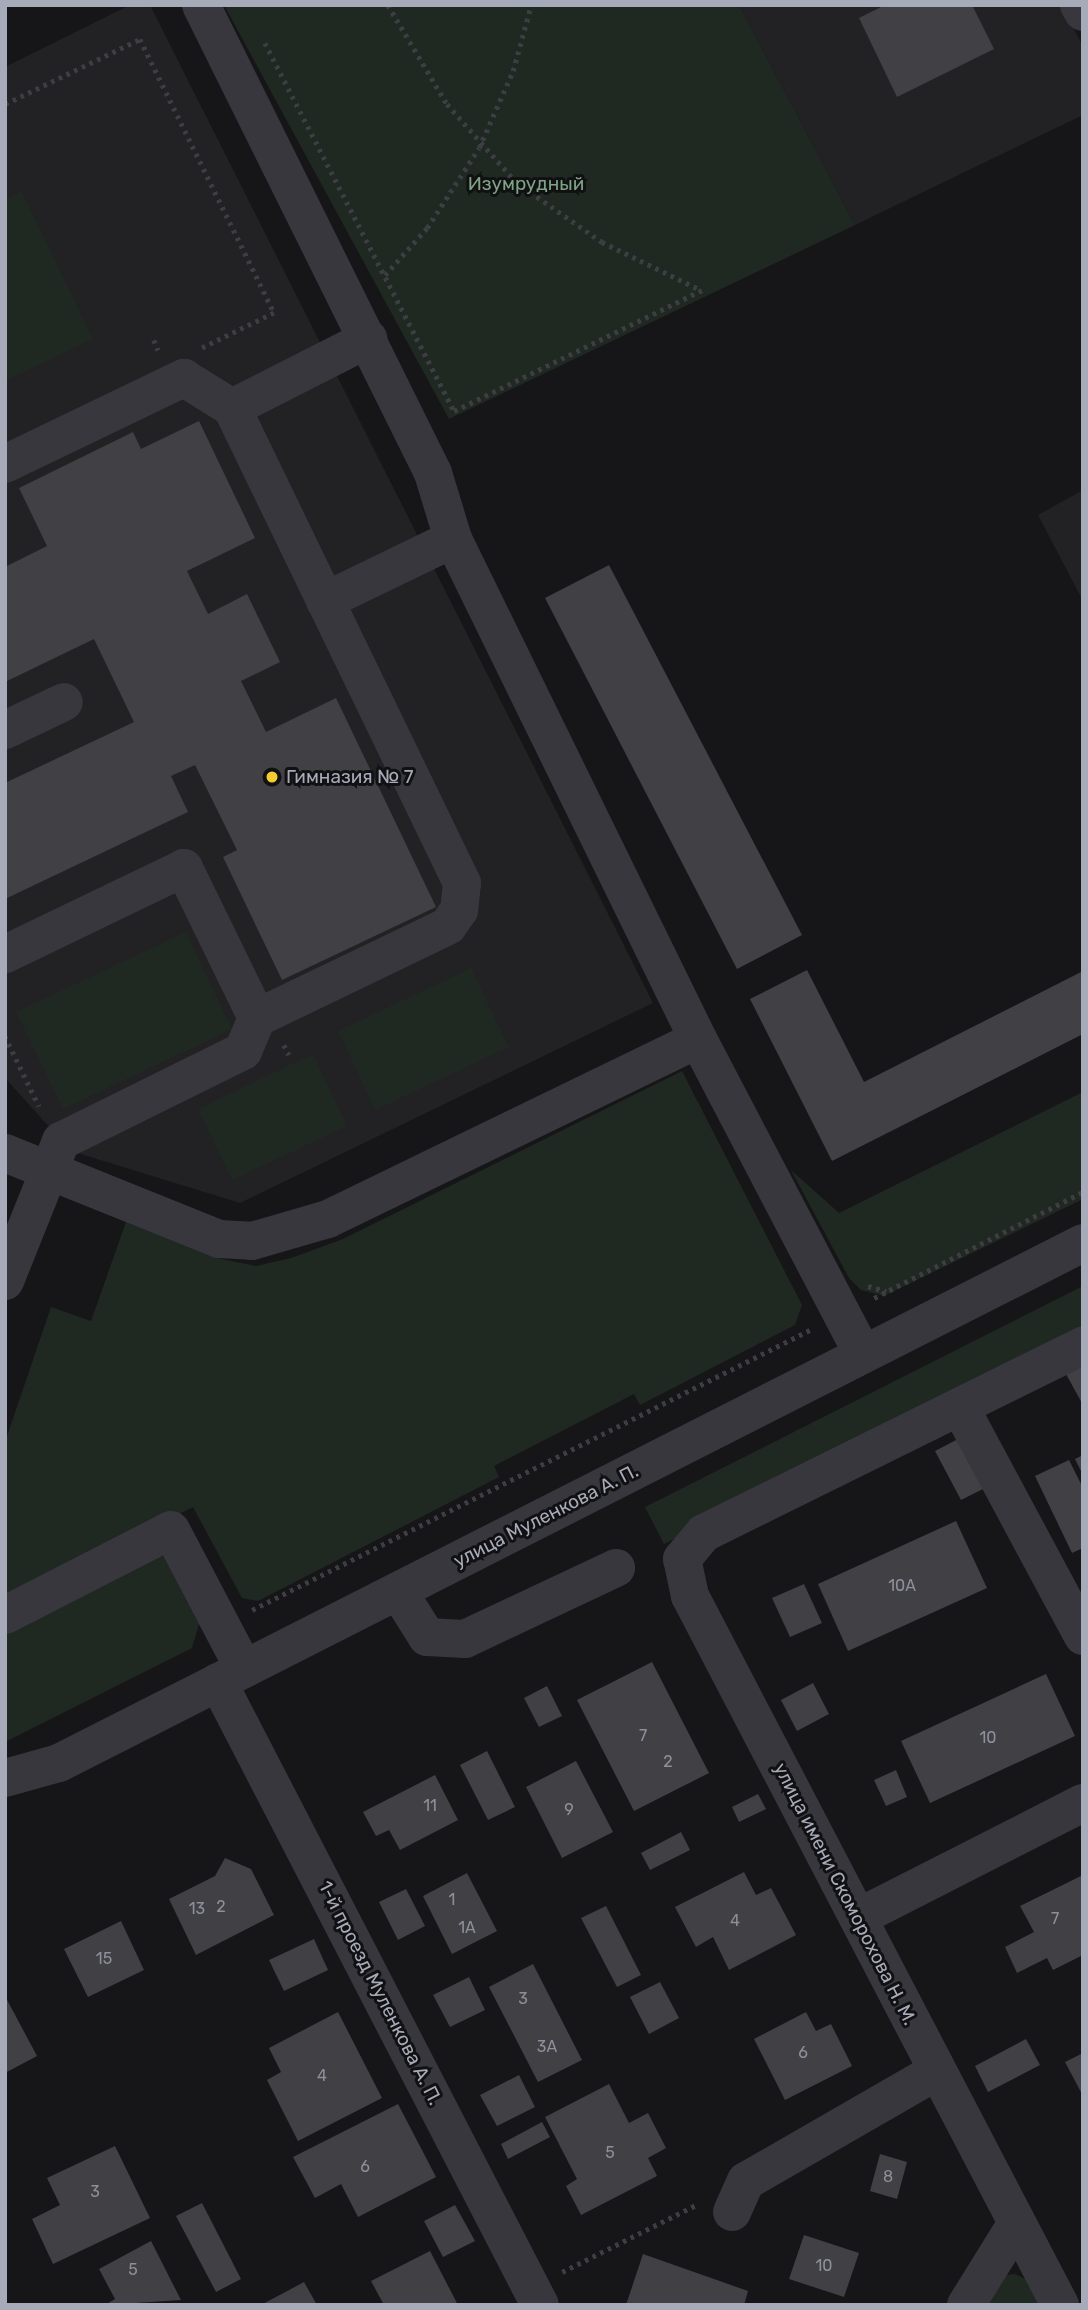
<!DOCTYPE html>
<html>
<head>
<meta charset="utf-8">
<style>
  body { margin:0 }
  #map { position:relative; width:1088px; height:2310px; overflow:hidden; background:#161618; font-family:Rubik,sans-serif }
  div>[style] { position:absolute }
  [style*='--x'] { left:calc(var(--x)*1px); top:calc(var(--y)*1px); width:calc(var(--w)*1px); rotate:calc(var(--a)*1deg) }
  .built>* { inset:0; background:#222225 }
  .green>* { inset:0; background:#202822 }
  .building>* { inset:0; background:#404045 }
  .path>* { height:4.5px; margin-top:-2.25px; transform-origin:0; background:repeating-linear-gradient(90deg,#3d3e44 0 3.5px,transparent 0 8.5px) }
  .minor>* { height:38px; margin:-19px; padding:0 19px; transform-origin:19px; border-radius:19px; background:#37373d }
  .dots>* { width:19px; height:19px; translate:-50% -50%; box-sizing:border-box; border:4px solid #111113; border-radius:50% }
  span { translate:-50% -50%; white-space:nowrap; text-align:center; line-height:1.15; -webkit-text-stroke:6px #111113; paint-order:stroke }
  .number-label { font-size:16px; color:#8d909b }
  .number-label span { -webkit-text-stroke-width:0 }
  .park-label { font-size:19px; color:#7ea385 }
  .poi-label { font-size:19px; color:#a7aab8 }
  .left { translate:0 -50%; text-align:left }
  .street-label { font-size:19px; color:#a7aab8 }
  .frame { position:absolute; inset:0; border:7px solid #a7aab8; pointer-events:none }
</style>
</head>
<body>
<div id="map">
  <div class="built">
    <div style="clip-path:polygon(130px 5px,150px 5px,653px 1003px,240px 1203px,71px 1151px,5px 1078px,5px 67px)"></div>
    <div style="clip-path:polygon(739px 5px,1062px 5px,1083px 47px,1083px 115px,855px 225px)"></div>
    <div style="clip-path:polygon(1083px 490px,1083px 601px,1038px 515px)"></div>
  </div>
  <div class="green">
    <div style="clip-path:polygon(224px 5px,739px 5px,855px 225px,449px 419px)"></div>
    <div style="clip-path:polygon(22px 192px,93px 339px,5px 381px,5px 200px)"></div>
    <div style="clip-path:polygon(186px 932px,232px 1029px,63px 1109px,16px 1012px)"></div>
    <div style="clip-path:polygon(471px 968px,509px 1047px,375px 1110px,338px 1031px)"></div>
    <div style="clip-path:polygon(313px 1054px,347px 1126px,232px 1180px,198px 1109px)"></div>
    <div style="clip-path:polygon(682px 1071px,802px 1305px,795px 1325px,640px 1405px,634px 1394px,494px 1466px,499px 1477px,258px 1601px,242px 1598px,193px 1507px,5px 1604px,5px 1442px,51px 1307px,91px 1321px,126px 1222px,217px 1258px,256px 1266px,291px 1258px,343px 1239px)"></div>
    <div style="clip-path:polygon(1083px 1092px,1083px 1199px,884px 1296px,861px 1290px,849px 1278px,791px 1170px,839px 1213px)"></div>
    <div style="clip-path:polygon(1083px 1286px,1083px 1333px,664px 1544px,645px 1507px)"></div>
    <div style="clip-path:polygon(159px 1548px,199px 1624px,192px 1648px,5px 1742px,5px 1627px)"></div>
    <div style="clip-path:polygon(1015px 2274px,1031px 2282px,1044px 2305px,980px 2305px,997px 2276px)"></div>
  </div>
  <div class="building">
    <div style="clip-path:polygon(885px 5px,972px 5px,994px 49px,897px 97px,859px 18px)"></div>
    <div style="clip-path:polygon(199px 421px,255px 538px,187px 571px,208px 614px,247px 594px,280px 662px,241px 681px,266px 732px,336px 698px,436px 907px,282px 980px,223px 857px,237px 850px,195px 765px,171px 776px,188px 812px,5px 899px,5px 783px,134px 722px,94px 639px,5px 682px,5px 567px,47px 546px,19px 488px,133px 432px,141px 449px)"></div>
    <div style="clip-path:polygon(609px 565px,802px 935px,737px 969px,545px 598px)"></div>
    <div style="clip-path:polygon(807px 970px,864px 1082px,1083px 971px,1083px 1034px,832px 1161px,750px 999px)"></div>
    <div style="clip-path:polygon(1083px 1364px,1083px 1405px,1066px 1374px)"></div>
    <div style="clip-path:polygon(962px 1437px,987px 1487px,961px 1500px,935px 1451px)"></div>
    <div style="clip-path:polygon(1083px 1455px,1083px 1475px,1075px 1459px)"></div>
    <div style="clip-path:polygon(1069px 1460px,1083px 1488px,1083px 1548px,1072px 1553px,1035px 1476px)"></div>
    <div style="clip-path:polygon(956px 1521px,987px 1588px,848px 1651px,818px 1584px)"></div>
    <div style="clip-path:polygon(804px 1584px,822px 1623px,790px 1637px,772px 1598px)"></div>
    <div style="clip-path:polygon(652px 1662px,709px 1773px,634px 1811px,577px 1700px)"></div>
    <div style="clip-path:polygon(1046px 1674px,1075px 1736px,930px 1803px,901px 1741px)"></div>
    <div style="clip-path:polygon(813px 1683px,829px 1714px,797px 1731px,781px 1700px)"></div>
    <div style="clip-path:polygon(547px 1686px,562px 1716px,539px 1727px,524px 1698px)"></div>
    <div style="clip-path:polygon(487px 1751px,515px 1807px,488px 1820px,460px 1765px)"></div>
    <div style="clip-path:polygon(576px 1761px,613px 1832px,562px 1858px,526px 1787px)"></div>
    <div style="clip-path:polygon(896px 1770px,907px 1797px,886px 1806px,874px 1780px)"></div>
    <div style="clip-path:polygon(435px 1775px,458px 1820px,400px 1850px,389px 1830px,376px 1836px,363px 1812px)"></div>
    <div style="clip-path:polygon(758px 1794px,766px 1809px,739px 1822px,732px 1807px)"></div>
    <div style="clip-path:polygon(681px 1832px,690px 1850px,650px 1870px,641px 1853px)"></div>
    <div style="clip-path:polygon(225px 1858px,251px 1869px,274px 1915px,196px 1955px,169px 1899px,215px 1876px)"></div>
    <div style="clip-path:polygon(744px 1872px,756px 1895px,771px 1888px,796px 1935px,729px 1970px,713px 1937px,696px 1947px,675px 1907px)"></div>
    <div style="clip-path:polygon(467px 1873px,497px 1931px,452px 1954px,423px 1896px)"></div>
    <div style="clip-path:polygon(1083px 1875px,1083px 1955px,1053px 1970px,1047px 1958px,1017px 1973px,1005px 1947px,1034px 1932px,1020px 1906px)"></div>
    <div style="clip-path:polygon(406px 1889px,425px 1926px,398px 1940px,379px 1902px)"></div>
    <div style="clip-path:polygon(606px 1906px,641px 1975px,617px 1987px,581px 1918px)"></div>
    <div style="clip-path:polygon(121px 1921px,144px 1970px,88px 1997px,64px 1949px)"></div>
    <div style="clip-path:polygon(314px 1939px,328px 1970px,284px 1991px,269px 1960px)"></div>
    <div style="clip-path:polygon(533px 1964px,582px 2060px,538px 2082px,489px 1987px)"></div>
    <div style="clip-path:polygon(469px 1977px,485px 2010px,450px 2027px,433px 1995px)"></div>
    <div style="clip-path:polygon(660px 1982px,679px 2018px,649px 2034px,630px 1997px)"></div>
    <div style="clip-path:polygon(5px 1996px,37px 2056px,5px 2073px)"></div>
    <div style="clip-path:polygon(338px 2012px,382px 2098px,298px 2141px,267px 2080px,281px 2072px,269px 2048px)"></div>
    <div style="clip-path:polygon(806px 2012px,816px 2031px,831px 2024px,852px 2066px,785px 2100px,754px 2039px)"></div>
    <div style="clip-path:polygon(1026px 2039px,1040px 2065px,988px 2092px,975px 2066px)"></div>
    <div style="clip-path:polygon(1083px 2053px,1083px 2096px,1065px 2062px)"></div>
    <div style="clip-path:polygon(519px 2075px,535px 2107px,497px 2126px,480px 2095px)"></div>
    <div style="clip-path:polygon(609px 2084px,629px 2123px,648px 2113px,666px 2148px,648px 2158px,657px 2176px,581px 2215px,566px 2186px,577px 2179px,545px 2117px)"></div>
    <div style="clip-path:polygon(398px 2104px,436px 2177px,358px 2217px,341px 2184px,315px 2198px,293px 2157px)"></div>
    <div style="clip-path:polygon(542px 2122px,550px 2137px,508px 2159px,501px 2144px)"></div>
    <div style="clip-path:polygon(115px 2146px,150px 2218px,53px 2264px,32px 2219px,60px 2205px,47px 2178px)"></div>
    <div style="clip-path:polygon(880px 2154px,907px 2162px,897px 2199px,870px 2191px)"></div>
    <div style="clip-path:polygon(202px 2203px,241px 2279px,216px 2292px,176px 2216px)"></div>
    <div style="clip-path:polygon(455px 2205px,475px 2241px,443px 2257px,424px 2221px)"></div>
    <div style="clip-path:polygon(804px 2235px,859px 2253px,844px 2297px,789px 2279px)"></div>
    <div style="clip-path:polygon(151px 2241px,181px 2300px,105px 2305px,115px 2299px,99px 2269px)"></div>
    <div style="clip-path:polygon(430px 2251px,458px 2305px,384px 2305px,371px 2281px)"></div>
    <div style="clip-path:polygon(643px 2254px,748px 2291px,744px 2305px,626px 2305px)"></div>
    <div style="clip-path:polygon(304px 2282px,317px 2305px,261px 2305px)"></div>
  </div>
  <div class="path">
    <div style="--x:388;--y:5;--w:115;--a:59.2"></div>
    <div style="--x:447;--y:104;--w:104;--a:48.5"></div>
    <div style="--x:516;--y:182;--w:105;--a:34.9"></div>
    <div style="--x:602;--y:242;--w:110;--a:25.9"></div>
    <div style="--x:265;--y:43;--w:414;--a:62.8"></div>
    <div style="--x:454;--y:411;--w:276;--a:-26"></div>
    <div style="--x:5;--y:104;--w:150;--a:-25.7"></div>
    <div style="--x:140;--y:39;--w:305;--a:63.9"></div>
    <div style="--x:274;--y:313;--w:80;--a:154.1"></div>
    <div style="--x:385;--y:275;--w:63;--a:-48.2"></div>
    <div style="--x:427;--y:228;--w:95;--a:-57"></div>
    <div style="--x:479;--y:148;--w:84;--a:-66.2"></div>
    <div style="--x:513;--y:71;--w:68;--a:-74.7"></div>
    <div style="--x:154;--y:340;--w:11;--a:68"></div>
    <div style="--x:5;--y:1036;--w:78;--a:64.1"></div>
    <div style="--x:284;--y:1045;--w:11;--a:63"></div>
    <div style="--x:868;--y:1286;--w:19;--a:16"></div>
    <div style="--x:874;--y:1298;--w:234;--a:-26.9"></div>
    <div style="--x:252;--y:1610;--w:624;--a:-26.65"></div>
    <div style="--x:562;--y:2272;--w:152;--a:-26.6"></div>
  </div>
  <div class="minor">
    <div style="--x:201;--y:5;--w:522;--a:63.63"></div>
    <div style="--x:433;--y:473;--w:69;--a:73.1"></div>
    <div style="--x:453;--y:539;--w:557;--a:63.9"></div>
    <div style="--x:1079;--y:5;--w:8;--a:60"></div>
    <div style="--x:232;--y:408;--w:153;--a:-26.9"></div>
    <div style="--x:5;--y:464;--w:199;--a:-25.7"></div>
    <div style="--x:184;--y:378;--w:57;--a:32"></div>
    <div style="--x:232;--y:408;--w:528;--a:64.16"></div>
    <div style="--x:462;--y:883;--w:27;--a:96"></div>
    <div style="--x:459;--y:910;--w:19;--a:125"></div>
    <div style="--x:448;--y:926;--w:212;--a:154.3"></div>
    <div style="--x:257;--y:1018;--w:167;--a:-116"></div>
    <div style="--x:184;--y:868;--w:199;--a:154.3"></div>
    <div style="--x:325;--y:601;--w:142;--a:-25.8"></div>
    <div style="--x:5;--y:730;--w:65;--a:-25.4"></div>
    <div style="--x:5;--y:1153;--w:231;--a:21.9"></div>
    <div style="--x:219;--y:1239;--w:33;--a:3"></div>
    <div style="--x:252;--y:1241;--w:79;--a:-16.1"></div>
    <div style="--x:328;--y:1219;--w:411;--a:-25.9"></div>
    <div style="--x:698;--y:1039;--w:356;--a:62.4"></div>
    <div style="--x:5;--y:1281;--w:151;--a:-68.2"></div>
    <div style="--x:61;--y:1141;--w:203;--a:-26.3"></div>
    <div style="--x:243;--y:1051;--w:36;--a:-67"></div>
    <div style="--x:960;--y:1407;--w:260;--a:61.8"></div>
    <div style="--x:398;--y:1591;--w:54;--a:57.8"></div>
    <div style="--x:427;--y:1637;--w:38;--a:3"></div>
    <div style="--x:465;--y:1639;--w:167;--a:-25.2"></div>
    <div style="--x:5;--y:1615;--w:186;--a:-27.1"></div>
    <div style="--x:171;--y:1530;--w:157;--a:62.3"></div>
    <div style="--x:218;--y:1682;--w:701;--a:62.67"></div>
    <div style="--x:5;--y:1778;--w:56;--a:-15.5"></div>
    <div style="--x:59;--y:1763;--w:1148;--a:-26.92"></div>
    <div style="--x:859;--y:1917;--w:251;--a:-27"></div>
    <div style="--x:732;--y:2212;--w:34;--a:-66"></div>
    <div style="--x:746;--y:2181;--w:220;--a:-29.9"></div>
    <div style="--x:966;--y:2305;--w:93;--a:-58.2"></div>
    <div style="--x:1060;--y:2305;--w:800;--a:-117.56"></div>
    <div style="--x:690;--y:1596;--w:38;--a:-102"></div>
    <div style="--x:682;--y:1559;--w:34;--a:-50"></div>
    <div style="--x:704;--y:1533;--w:423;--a:-26.3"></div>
  </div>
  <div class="dots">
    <div style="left:272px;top:777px;background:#f4cb31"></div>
  </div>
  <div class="number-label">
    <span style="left:902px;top:1586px">10А</span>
    <span style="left:643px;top:1736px">7</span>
    <span style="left:988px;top:1738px">10</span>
    <span style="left:668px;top:1762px">2</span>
    <span style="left:430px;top:1806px">11</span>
    <span style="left:569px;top:1810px">9</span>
    <span style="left:452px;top:1900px">1</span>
    <span style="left:221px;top:1907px">2</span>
    <span style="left:197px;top:1909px">13</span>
    <span style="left:1055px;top:1919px">7</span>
    <span style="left:735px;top:1921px">4</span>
    <span style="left:467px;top:1928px">1А</span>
    <span style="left:104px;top:1959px">15</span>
    <span style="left:523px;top:1999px">3</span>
    <span style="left:547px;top:2047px">3А</span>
    <span style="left:803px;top:2053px">6</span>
    <span style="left:322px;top:2076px">4</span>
    <span style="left:610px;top:2153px">5</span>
    <span style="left:365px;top:2167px">6</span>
    <span style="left:888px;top:2177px">8</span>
    <span style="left:95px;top:2192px">3</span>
    <span style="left:824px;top:2266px">10</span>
    <span style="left:133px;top:2270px">5</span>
  </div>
  <div class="park-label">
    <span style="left:526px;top:184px">Изумрудный</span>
  </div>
  <div class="poi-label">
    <span class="left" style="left:286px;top:777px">Гимназия № 7</span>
  </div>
  <div class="street-label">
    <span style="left:546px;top:1516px;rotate:-27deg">улица Муленкова А. П.</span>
    <span style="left:845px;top:1894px;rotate:63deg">улица имени Скоморохова Н. М.</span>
    <span style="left:380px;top:1993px;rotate:63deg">1-й проезд Муленкова А. П.</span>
  </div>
  <div class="frame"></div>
</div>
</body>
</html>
